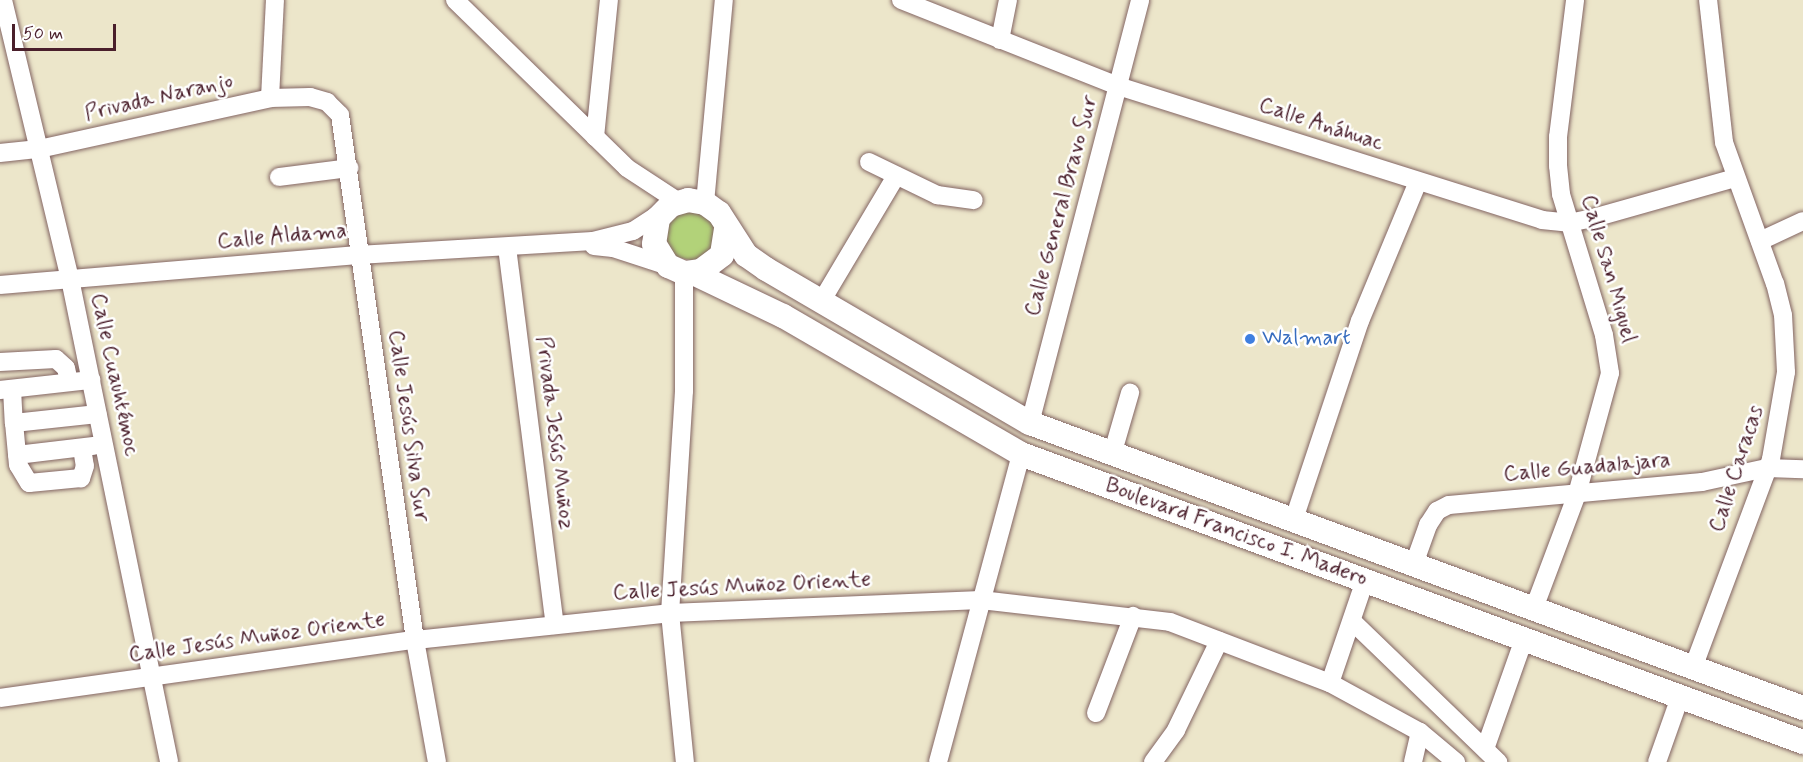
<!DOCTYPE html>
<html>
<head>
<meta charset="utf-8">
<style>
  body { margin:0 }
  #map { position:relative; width:1803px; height:762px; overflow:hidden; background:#ece6ca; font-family:Mynerve,sans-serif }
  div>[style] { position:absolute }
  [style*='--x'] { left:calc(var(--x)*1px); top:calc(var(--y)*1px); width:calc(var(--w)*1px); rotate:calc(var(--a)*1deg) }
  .green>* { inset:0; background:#b2d279 }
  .roads { filter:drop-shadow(0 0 2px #836563) drop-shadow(0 0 2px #836563) }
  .minor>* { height:18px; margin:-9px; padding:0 9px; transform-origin:9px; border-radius:9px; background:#fff }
  .major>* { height:24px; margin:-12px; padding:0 12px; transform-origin:12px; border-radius:12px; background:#fff }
  .dots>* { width:16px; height:16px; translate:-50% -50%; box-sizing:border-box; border:3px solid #fff; border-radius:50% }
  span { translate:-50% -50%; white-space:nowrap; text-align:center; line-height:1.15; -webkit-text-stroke:5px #fff; paint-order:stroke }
  .street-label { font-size:22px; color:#4a1f2b }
  .shop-label { font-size:22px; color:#366cbe }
  .left { translate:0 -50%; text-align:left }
  .scale { position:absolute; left:12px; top:24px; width:104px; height:27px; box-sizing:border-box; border:3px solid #4a1f2b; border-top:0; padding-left:8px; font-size:18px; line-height:21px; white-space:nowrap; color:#4a1f2b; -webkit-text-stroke:4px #fff; paint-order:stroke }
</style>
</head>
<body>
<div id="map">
  <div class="green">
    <div style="clip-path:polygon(683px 211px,710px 214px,720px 239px,700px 262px,676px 257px,667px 241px,669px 223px)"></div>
  </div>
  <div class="roads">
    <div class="minor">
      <div style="--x:3;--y:0;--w:287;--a:76.5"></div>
      <div style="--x:70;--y:279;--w:493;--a:78.4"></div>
      <div style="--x:455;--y:0;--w:240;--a:44.3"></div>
      <div style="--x:627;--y:168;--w:62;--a:33.2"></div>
      <div style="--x:901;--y:0;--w:233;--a:21.6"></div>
      <div style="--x:1118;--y:86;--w:445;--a:17.5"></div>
      <div style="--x:1542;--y:220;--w:27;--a:6"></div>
      <div style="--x:1569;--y:223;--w:29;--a:-12"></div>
      <div style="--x:1597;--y:217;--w:143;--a:-15.8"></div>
      <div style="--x:1000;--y:40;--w:41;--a:-78.7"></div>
      <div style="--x:270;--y:98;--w:98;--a:-87.1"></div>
      <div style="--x:595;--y:137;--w:138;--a:-84.2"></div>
      <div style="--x:0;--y:153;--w:39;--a:-6"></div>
      <div style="--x:39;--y:149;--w:237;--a:-12.4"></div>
      <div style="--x:270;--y:98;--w:40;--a:-1.4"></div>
      <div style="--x:310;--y:97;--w:18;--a:16"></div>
      <div style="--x:327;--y:102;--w:18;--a:45"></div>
      <div style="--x:340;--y:115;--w:530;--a:81.87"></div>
      <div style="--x:415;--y:640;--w:124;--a:79.8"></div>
      <div style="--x:869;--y:162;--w:76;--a:25.9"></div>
      <div style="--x:937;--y:195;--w:37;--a:8"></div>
      <div style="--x:279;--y:177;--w:71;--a:-7.3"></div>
      <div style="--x:705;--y:203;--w:204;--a:-84.7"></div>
      <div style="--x:1760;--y:241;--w:47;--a:-24.9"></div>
      <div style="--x:594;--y:246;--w:19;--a:6"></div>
      <div style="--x:613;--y:248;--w:58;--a:18.1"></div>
      <div style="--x:507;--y:247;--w:381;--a:82.8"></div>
      <div style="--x:684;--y:273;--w:118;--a:90"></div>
      <div style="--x:684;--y:391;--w:222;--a:93.6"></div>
      <div style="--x:670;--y:613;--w:150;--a:84.3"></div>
      <div style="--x:0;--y:285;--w:359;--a:-4.8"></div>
      <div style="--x:358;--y:255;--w:235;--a:-3.4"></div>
      <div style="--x:593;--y:241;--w:41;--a:-14"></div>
      <div style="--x:633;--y:231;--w:37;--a:-33"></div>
      <div style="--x:821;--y:302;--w:147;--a:-59.2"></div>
      <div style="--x:0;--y:362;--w:56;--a:-3.1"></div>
      <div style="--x:56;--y:359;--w:13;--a:42"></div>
      <div style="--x:66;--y:368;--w:14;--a:78"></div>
      <div style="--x:12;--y:389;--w:34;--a:87"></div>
      <div style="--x:0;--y:390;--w:92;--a:-6.3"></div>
      <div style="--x:1030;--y:423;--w:437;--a:-75.4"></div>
      <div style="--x:82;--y:448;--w:18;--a:81"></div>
      <div style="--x:85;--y:466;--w:13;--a:108"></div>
      <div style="--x:81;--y:478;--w:52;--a:174.5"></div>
      <div style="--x:29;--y:483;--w:21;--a:-121"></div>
      <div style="--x:18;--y:465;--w:42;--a:-95.4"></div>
      <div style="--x:14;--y:423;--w:84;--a:-6.1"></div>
      <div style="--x:17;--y:455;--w:77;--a:-6.8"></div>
      <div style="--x:1112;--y:455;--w:65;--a:-73.8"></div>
      <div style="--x:1293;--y:522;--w:212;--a:-71.6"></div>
      <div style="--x:1360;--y:321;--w:151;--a:-67.4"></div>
      <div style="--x:1413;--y:567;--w:45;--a:-70.3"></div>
      <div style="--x:1428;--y:525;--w:17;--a:-57"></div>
      <div style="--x:1437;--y:511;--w:13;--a:-27"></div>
      <div style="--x:1449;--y:505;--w:254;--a:-5.2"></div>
      <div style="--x:1702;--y:482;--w:66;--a:-12.2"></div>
      <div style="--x:1767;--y:468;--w:36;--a:2"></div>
      <div style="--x:1533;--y:611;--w:125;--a:-69.4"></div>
      <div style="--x:1577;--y:494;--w:125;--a:-74.7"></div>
      <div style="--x:1610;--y:373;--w:38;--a:-99"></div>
      <div style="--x:1604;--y:335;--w:147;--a:-107"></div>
      <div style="--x:1561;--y:194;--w:28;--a:-96"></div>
      <div style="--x:1558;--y:166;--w:29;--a:-90"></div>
      <div style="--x:1558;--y:137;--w:138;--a:-82.9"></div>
      <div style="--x:1353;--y:622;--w:202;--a:44"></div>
      <div style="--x:1693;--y:668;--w:223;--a:-69.5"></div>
      <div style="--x:1771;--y:459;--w:88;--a:-80.2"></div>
      <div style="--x:1786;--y:372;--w:57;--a:-93"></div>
      <div style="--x:1783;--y:315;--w:32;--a:-104"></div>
      <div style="--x:1775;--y:284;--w:151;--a:-109.8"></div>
      <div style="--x:1724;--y:142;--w:143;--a:-96.4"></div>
      <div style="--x:1330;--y:683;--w:109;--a:-71.2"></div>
      <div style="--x:0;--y:698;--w:419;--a:-8"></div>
      <div style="--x:415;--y:640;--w:256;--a:-6"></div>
      <div style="--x:670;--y:613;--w:311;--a:-2.4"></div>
      <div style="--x:981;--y:600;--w:190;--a:6.6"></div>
      <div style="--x:1170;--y:622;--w:171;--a:20.9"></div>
      <div style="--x:1330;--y:683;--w:102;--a:28.6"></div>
      <div style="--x:1420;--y:732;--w:47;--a:39.8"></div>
      <div style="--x:1096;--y:713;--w:104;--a:-69.1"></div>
      <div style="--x:1485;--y:749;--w:117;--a:-70.5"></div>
      <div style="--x:938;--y:762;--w:319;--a:-74.9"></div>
      <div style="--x:1153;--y:762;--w:39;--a:-54"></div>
      <div style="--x:1176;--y:730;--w:99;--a:-64.2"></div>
      <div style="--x:1413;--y:762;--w:31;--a:-77"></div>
      <div style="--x:1657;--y:762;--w:69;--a:-70.5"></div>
    </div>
    <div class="major">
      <div style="--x:726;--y:229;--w:26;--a:99"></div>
      <div style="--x:722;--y:255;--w:26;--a:143"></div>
      <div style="--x:701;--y:271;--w:17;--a:173"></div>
      <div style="--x:684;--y:273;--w:17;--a:-156"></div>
      <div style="--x:668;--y:266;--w:26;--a:-122"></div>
      <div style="--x:654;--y:244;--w:26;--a:-81"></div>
      <div style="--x:658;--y:218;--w:18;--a:-45"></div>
      <div style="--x:671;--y:205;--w:18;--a:-16"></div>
      <div style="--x:688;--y:200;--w:17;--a:10"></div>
      <div style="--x:705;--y:203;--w:17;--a:36"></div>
      <div style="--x:719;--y:213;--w:50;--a:57.3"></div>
      <div style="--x:746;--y:255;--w:24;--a:35"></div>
      <div style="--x:766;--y:269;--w:306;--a:30.3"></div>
      <div style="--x:1030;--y:423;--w:824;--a:20.24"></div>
      <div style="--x:693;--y:273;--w:100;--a:25.5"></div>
      <div style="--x:783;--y:316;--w:275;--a:30.1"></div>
      <div style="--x:1021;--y:454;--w:833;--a:20.22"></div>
    </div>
  </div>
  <div class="dots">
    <div style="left:1250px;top:339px;background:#3f7fe0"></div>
  </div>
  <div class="street-label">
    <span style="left:159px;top:98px;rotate:-13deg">Privada Naranjo</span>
    <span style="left:1321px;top:125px;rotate:18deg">Calle Anáhuac</span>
    <span style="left:1062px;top:206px;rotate:-75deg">Calle General Bravo Sur</span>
    <span style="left:282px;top:237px;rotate:-5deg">Calle Aldama</span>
    <span style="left:1608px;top:269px;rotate:74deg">Calle San Miguel</span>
    <span style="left:114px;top:375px;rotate:78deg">Calle Cuauhtémoc</span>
    <span style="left:408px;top:426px;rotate:82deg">Calle Jesús Silva Sur</span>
    <span style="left:554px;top:433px;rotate:83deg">Privada Jesús Muñoz</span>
    <span style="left:1587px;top:468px;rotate:-5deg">Calle Guadalajara</span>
    <span style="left:1737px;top:469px;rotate:-72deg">Calle Caracas</span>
    <span style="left:1236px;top:533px;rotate:20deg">Boulevard Francisco I. Madero</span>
    <span style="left:742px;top:587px;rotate:-3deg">Calle Jesús Muñoz Oriente</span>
    <span style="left:257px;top:638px;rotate:-8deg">Calle Jesús Muñoz Oriente</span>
  </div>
  <div class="shop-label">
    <span class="left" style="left:1262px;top:339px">Walmart</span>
  </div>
  <div class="scale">50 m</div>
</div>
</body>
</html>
